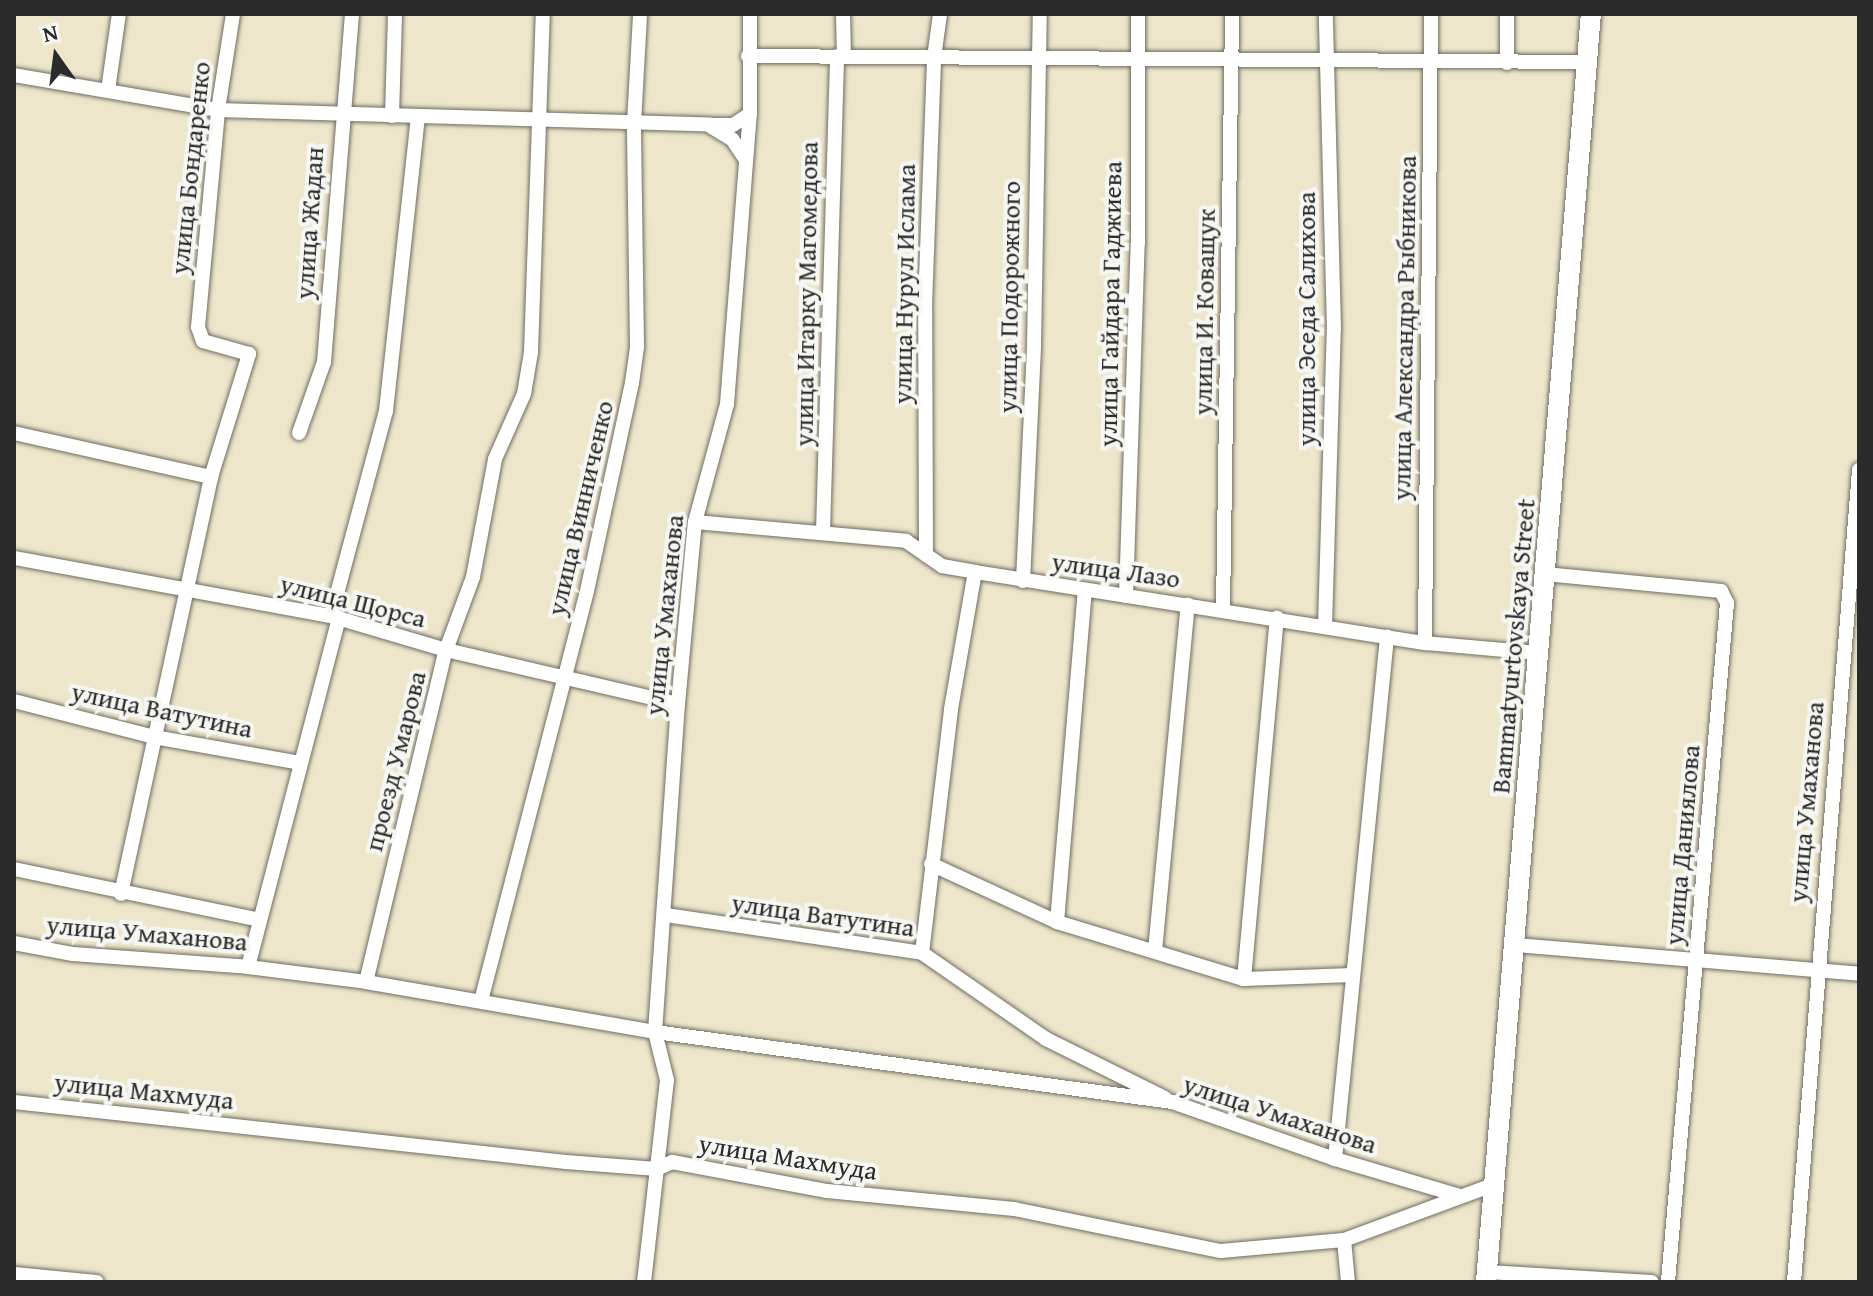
<!DOCTYPE html>
<html>
<head>
<meta charset="utf-8">
<style>
  body { margin:0 }
  #map { position:relative; width:1873px; height:1296px; overflow:hidden; background:#eee6cb; font-family:"Gentium Book Plus",serif }
  div>[style] { position:absolute }
  [style*='--x'] { left:calc(var(--x)*1px); top:calc(var(--y)*1px); width:calc(var(--w)*1px); rotate:calc(var(--a)*1deg) }
  .roads { filter:drop-shadow(0 0 2px #6f6c63) drop-shadow(0 0 2px #6f6c63) }
  .minor>* { height:14px; margin:-7px; padding:0 7px; transform-origin:7px; border-radius:7px; background:#fff }
  .highway>* { height:20px; margin:-10px; padding:0 10px; transform-origin:10px; border-radius:10px; background:#fff }
  span { translate:-50% -50%; white-space:nowrap; text-align:center; line-height:1.15; -webkit-text-stroke:8px #f6f6f2; paint-order:stroke }
  .street-label { font-size:26px; color:#2b2b2b }
  .frame { position:absolute; inset:0; border:16px solid #2b2b2b; pointer-events:none }
  .north { position:absolute; left:16px; top:16px; width:80px; height:80px; -webkit-text-stroke:6px #f6f6f2; paint-order:stroke; rotate:346deg; font-size:22px; font-weight:700; line-height:32px; text-align:center; color:#2b2b2b }
  .north::after { content:''; display:block; margin:auto; width:28px; height:36px; background:#2b2b2b; clip-path:polygon(50% 0,100% 100%,50% 72%,0 100%) }
</style>
</head>
<body>
<div id="map">
  <div class="roads">
    <div class="minor">
      <div style="--x:843;--y:14;--w:43;--a:88.7"></div>
      <div style="--x:748;--y:56;--w:839;--a:0.41"></div>
      <div style="--x:1507;--y:63;--w:49;--a:-90"></div>
      <div style="--x:14;--y:75;--w:207;--a:9.7"></div>
      <div style="--x:218;--y:110;--w:492;--a:1.7"></div>
      <div style="--x:710;--y:125;--w:23;--a:0"></div>
      <div style="--x:733;--y:125;--w:20;--a:-33"></div>
      <div style="--x:108;--y:90;--w:77;--a:-81.8"></div>
      <div style="--x:392;--y:116;--w:102;--a:-88.3"></div>
      <div style="--x:710;--y:126;--w:26;--a:31"></div>
      <div style="--x:732;--y:139;--w:25;--a:56"></div>
      <div style="--x:14;--y:433;--w:202;--a:12.6"></div>
      <div style="--x:299;--y:433;--w:75;--a:-70.6"></div>
      <div style="--x:324;--y:362;--w:349;--a:-85.4"></div>
      <div style="--x:695;--y:522;--w:212;--a:5.1"></div>
      <div style="--x:906;--y:541;--w:44;--a:34.8"></div>
      <div style="--x:942;--y:566;--w:34;--a:10"></div>
      <div style="--x:975;--y:572;--w:456;--a:9"></div>
      <div style="--x:1425;--y:643;--w:112;--a:5.1"></div>
      <div style="--x:823;--y:532;--w:476;--a:-88.3"></div>
      <div style="--x:926;--y:555;--w:249;--a:-90.2"></div>
      <div style="--x:925;--y:306;--w:248;--a:-87.9"></div>
      <div style="--x:934;--y:58;--w:44;--a:-82.2"></div>
      <div style="--x:14;--y:558;--w:322;--a:10.4"></div>
      <div style="--x:331;--y:616;--w:120;--a:16.5"></div>
      <div style="--x:446;--y:650;--w:238;--a:13.1"></div>
      <div style="--x:1545;--y:574;--w:177;--a:5.5"></div>
      <div style="--x:1721;--y:591;--w:13;--a:63"></div>
      <div style="--x:1727;--y:603;--w:682;--a:94.97"></div>
      <div style="--x:1023;--y:581;--w:235;--a:-87.3"></div>
      <div style="--x:1034;--y:346;--w:332;--a:-89"></div>
      <div style="--x:1126;--y:596;--w:353;--a:-88.1"></div>
      <div style="--x:1138;--y:243;--w:229;--a:-90"></div>
      <div style="--x:1223;--y:610;--w:596;--a:-89.13"></div>
      <div style="--x:331;--y:616;--w:212;--a:-75"></div>
      <div style="--x:386;--y:411;--w:296;--a:-83.8"></div>
      <div style="--x:1325;--y:626;--w:297;--a:-88.3"></div>
      <div style="--x:1334;--y:329;--w:315;--a:-91.5"></div>
      <div style="--x:1425;--y:643;--w:629;--a:-89.45"></div>
      <div style="--x:14;--y:701;--w:145;--a:14.4"></div>
      <div style="--x:154;--y:737;--w:148;--a:10.1"></div>
      <div style="--x:931;--y:864;--w:139;--a:24.7"></div>
      <div style="--x:1057;--y:922;--w:195;--a:17"></div>
      <div style="--x:1244;--y:979;--w:108;--a:-2.1"></div>
      <div style="--x:14;--y:869;--w:251;--a:11.7"></div>
      <div style="--x:121;--y:894;--w:427;--a:-77.8"></div>
      <div style="--x:211;--y:477;--w:129;--a:-72.8"></div>
      <div style="--x:249;--y:354;--w:48;--a:-164.2"></div>
      <div style="--x:203;--y:341;--w:15;--a:-110"></div>
      <div style="--x:198;--y:327;--w:218;--a:-84.7"></div>
      <div style="--x:218;--y:110;--w:97;--a:-81.1"></div>
      <div style="--x:666;--y:915;--w:259;--a:8.4"></div>
      <div style="--x:922;--y:953;--w:151;--a:34.7"></div>
      <div style="--x:1046;--y:1039;--w:133;--a:26.4"></div>
      <div style="--x:1057;--y:922;--w:333;--a:-85.2"></div>
      <div style="--x:14;--y:943;--w:60;--a:10.6"></div>
      <div style="--x:73;--y:954;--w:175;--a:4.2"></div>
      <div style="--x:248;--y:967;--w:119;--a:7.2"></div>
      <div style="--x:366;--y:982;--w:293;--a:9.8"></div>
      <div style="--x:655;--y:1032;--w:522;--a:7.71"></div>
      <div style="--x:1172;--y:1102;--w:173;--a:19.3"></div>
      <div style="--x:1335;--y:1159;--w:130;--a:16.5"></div>
      <div style="--x:1517;--y:945;--w:343;--a:4.8"></div>
      <div style="--x:1155;--y:951;--w:348;--a:-84.6"></div>
      <div style="--x:922;--y:953;--w:246;--a:-83.2"></div>
      <div style="--x:951;--y:709;--w:139;--a:-80.1"></div>
      <div style="--x:248;--y:967;--w:361;--a:-75.4"></div>
      <div style="--x:1244;--y:979;--w:363;--a:-84.8"></div>
      <div style="--x:366;--y:982;--w:342;--a:-76.5"></div>
      <div style="--x:446;--y:650;--w:78;--a:-69.7"></div>
      <div style="--x:473;--y:577;--w:120;--a:-79.4"></div>
      <div style="--x:495;--y:459;--w:71;--a:-66"></div>
      <div style="--x:524;--y:394;--w:43;--a:-80.5"></div>
      <div style="--x:531;--y:352;--w:338;--a:-88"></div>
      <div style="--x:481;--y:1001;--w:423;--a:-75.5"></div>
      <div style="--x:587;--y:591;--w:213;--a:-77.8"></div>
      <div style="--x:632;--y:383;--w:37;--a:-82"></div>
      <div style="--x:637;--y:346;--w:223;--a:-90.8"></div>
      <div style="--x:634;--y:123;--w:109;--a:-86.8"></div>
      <div style="--x:14;--y:1102;--w:555;--a:6.2"></div>
      <div style="--x:566;--y:1162;--w:91;--a:4.4"></div>
      <div style="--x:657;--y:1169;--w:17;--a:-25"></div>
      <div style="--x:672;--y:1162;--w:158;--a:10.6"></div>
      <div style="--x:827;--y:1191;--w:188;--a:5.5"></div>
      <div style="--x:1014;--y:1209;--w:211;--a:11.5"></div>
      <div style="--x:1221;--y:1251;--w:123;--a:-5.1"></div>
      <div style="--x:1344;--y:1240;--w:161;--a:-20.3"></div>
      <div style="--x:1335;--y:1159;--w:525;--a:-84.31"></div>
      <div style="--x:1344;--y:1240;--w:42;--a:84.6"></div>
      <div style="--x:1487;--y:1272;--w:165;--a:3.5"></div>
      <div style="--x:14;--y:1274;--w:83;--a:5.5"></div>
      <div style="--x:644;--y:1282;--w:203;--a:-83.5"></div>
      <div style="--x:667;--y:1080;--w:49;--a:-104"></div>
      <div style="--x:655;--y:1032;--w:329;--a:-86"></div>
      <div style="--x:678;--y:704;--w:183;--a:-84.7"></div>
      <div style="--x:695;--y:522;--w:122;--a:-74.8"></div>
      <div style="--x:727;--y:404;--w:291;--a:-85.5"></div>
      <div style="--x:750;--y:114;--w:100;--a:-90"></div>
      <div style="--x:1794;--y:1282;--w:815;--a:-85.42"></div>
    </div>
    <div class="highway">
      <div style="--x:1486;--y:1282;--w:1272;--a:-85.27"></div>
    </div>
  </div>
  <div class="street-label">
    <span style="left:190px;top:168px;rotate:-84deg">улица Бондаренко</span>
    <span style="left:309px;top:223px;rotate:-86deg">улица Жадан</span>
    <span style="left:904px;top:284px;rotate:-89deg">улица Нурул Ислама</span>
    <span style="left:806px;top:294px;rotate:-89deg">улица Итарку Магомедова</span>
    <span style="left:1009px;top:297px;rotate:-89deg">улица Подорожного</span>
    <span style="left:1110px;top:304px;rotate:-89deg">улица Гайдара Гаджиева</span>
    <span style="left:1204px;top:312px;rotate:-89deg">улица И. Коващук</span>
    <span style="left:1306px;top:319px;rotate:-90deg">улица Эседа Салихова</span>
    <span style="left:1404px;top:328px;rotate:-89deg">улица Александра Рыбникова</span>
    <span style="left:580px;top:508px;rotate:-77deg">улица Винниченко</span>
    <span style="left:1116px;top:570px;rotate:8deg">улица Лазо</span>
    <span style="left:353px;top:601px;rotate:14deg">улица Щорса</span>
    <span style="left:664px;top:615px;rotate:-84deg">улица Умаханова</span>
    <span style="left:1513px;top:646px;rotate:-85deg">Bammatyurtovskaya Street</span>
    <span style="left:162px;top:710px;rotate:12deg">улица Ватутина</span>
    <span style="left:395px;top:761px;rotate:-76deg">проезд Умарова</span>
    <span style="left:1806px;top:802px;rotate:-85deg">улица Умаханова</span>
    <span style="left:1682px;top:845px;rotate:-85deg">улица Даниялова</span>
    <span style="left:823px;top:915px;rotate:8deg">улица Ватутина</span>
    <span style="left:147px;top:933px;rotate:5deg">улица Умаханова</span>
    <span style="left:144px;top:1091px;rotate:6deg">улица Махмуда</span>
    <span style="left:1280px;top:1114px;rotate:18deg">улица Умаханова</span>
    <span style="left:788px;top:1157px;rotate:9deg">улица Махмуда</span>
  </div>
  <div class="frame"></div>
  <div class="north">N</div>
</div>
</body>
</html>
